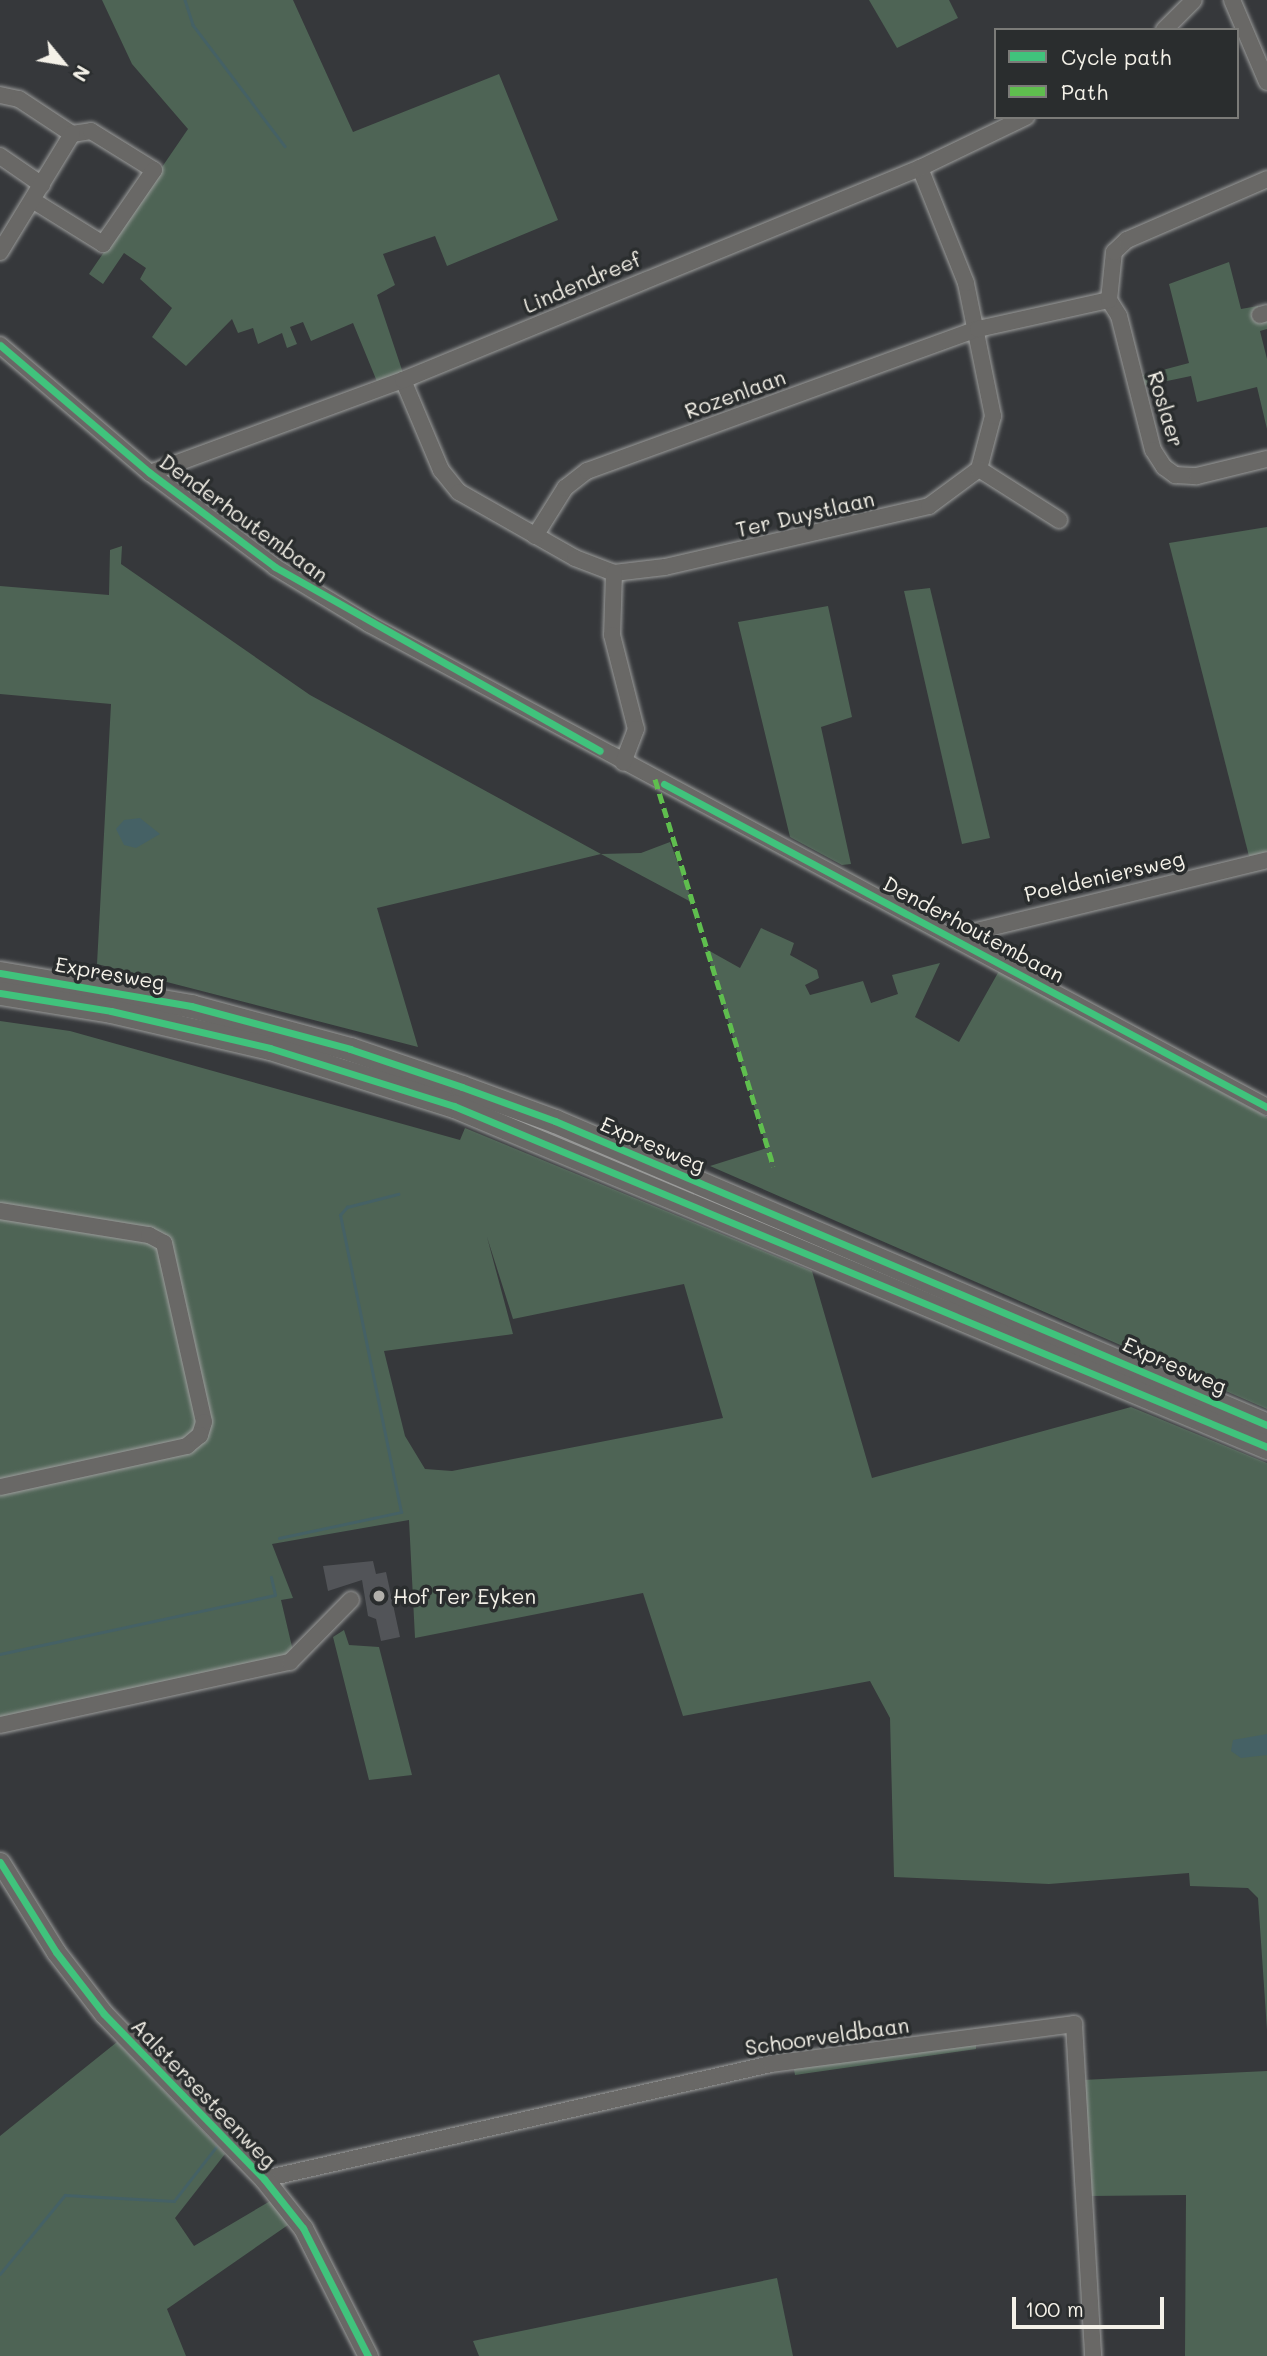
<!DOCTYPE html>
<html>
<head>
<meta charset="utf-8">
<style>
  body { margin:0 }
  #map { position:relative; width:1267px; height:2356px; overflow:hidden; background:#36383b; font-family:Mali,sans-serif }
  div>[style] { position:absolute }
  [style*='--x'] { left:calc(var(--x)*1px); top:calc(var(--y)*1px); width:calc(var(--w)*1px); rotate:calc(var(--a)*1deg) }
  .green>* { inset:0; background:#4e6455 }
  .water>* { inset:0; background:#456165 }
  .stream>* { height:2.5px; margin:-1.25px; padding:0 1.25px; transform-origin:1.25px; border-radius:1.25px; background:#456165 }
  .building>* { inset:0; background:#525458 }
  .roads { filter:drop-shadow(0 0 2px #9c9d9c) drop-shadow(0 0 2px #9c9d9c) }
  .minor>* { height:16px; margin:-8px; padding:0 8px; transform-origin:8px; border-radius:8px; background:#696866 }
  .major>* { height:19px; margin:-9.5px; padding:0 9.5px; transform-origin:9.5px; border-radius:9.5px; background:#696866 }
  .highway>* { height:23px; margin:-11.5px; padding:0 11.5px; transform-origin:11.5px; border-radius:11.5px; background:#696866 }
  .quiet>* { height:5px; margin-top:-2.5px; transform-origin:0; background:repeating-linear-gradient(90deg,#5fbe4e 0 10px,transparent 0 15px) }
  .cycleway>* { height:7px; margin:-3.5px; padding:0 3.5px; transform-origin:3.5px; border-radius:3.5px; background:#40c37c }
  .dots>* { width:19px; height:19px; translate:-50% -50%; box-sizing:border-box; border:4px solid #2a2d2e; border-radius:50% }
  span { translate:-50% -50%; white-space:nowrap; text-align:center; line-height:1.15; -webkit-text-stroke:7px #2a2d2e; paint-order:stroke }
  .street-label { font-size:21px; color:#f4f1e8 }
  .poi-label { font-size:21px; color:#f4f1e8 }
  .left { translate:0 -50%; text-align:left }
  .legend { position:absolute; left:994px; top:28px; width:245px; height:91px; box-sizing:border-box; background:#2a2d2e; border:2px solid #7b7b78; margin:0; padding:9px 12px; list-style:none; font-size:21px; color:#f4f1e8 }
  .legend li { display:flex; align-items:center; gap:14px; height:35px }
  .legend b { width:35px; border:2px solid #7b7b78 }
  .north { position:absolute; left:28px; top:28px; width:70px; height:70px; -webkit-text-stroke:5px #2a2d2e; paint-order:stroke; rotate:120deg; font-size:19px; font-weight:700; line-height:28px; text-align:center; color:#f4f1e8 }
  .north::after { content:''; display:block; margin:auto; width:24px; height:32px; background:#f4f1e8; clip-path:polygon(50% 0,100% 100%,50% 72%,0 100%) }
  .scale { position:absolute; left:1012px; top:2297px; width:152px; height:32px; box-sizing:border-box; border:4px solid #f4f1e8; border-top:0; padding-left:9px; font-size:21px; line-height:24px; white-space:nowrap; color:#f4f1e8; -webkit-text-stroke:5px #2a2d2e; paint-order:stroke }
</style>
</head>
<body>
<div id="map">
  <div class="green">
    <div style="clip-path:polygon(102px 0,293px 0,353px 132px,499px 74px,558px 220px,447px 266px,435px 236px,383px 254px,395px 285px,377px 295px,403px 373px,378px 384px,353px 323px,311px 341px,303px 322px,290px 327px,297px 344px,287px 348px,282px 333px,258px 344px,253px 328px,238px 333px,232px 319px,186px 366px,152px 337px,172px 308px,140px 279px,146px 268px,124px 253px,103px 284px,89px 274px,188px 129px,132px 64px)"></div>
    <div style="clip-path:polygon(869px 0,949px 0,958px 18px,897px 48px)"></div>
    <div style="clip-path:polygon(1229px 262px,1241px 309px,1258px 306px,1261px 317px,1267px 317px,1267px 329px,1260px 331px,1267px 359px,1267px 429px,1257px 387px,1197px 402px,1191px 376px,1143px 386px,1140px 376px,1189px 363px,1169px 284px)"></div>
    <div style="clip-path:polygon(1267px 527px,1267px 855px,1250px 860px,1169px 543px)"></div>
    <div style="clip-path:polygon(122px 546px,121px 564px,310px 695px,601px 854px,641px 853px,670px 842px,693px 903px,601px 854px,377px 908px,418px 1047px,97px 964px,111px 704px,0 694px,0 586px,109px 595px,110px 550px)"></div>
    <div style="clip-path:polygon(930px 588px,990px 838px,962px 844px,904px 591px)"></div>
    <div style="clip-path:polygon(828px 606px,852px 717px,821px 727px,851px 864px,842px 865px,790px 837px,738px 622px)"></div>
    <div style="clip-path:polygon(761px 928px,794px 943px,790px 955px,817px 970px,819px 978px,805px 985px,810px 995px,863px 981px,871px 1003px,898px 994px,892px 975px,940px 963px,915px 1017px,959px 1042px,999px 971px,1267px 1117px,1267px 1409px,710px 1166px,767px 1148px,706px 949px,740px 968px)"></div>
    <div style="clip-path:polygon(evenodd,0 1021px,70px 1031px,460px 1140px,465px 1128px,812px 1271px,872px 1478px,1131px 1407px,1267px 1463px,1267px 2030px,1258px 1898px,1248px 1888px,1190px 1886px,1189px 1873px,1049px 1884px,894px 1877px,890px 1718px,870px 1681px,683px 1716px,643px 1593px,415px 1638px,409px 1520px,272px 1544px,293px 1598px,281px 1600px,293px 1651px,285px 1658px,0 1719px,0 1021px,487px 1237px,513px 1319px,684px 1284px,723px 1418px,452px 1471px,425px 1469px,405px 1436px,384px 1351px,513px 1334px,487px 1237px)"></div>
    <div style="clip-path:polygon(344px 1630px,349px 1645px,379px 1647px,412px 1775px,369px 1780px,333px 1637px)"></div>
    <div style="clip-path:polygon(976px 2037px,976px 2049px,795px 2075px,793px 2064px)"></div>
    <div style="clip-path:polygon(117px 2042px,225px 2154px,175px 2218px,194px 2246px,272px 2200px,288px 2225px,167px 2309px,186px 2356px,0 2356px,0 2136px)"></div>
    <div style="clip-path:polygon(1267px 2071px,1267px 2356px,1185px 2356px,1186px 2195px,1090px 2196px,1082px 2080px)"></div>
    <div style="clip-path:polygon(777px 2278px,793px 2356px,479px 2356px,473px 2341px)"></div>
  </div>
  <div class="water">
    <div style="clip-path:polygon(140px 818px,160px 834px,136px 848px,124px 845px,116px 829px,124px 820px)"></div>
    <div style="clip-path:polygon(1267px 1734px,1267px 1755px,1241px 1758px,1231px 1751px,1233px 1740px)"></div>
  </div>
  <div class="stream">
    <div style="--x:185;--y:0;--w:26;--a:72"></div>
    <div style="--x:193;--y:25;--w:152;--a:52.8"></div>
    <div style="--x:279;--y:1538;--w:125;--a:-12"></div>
    <div style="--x:401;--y:1512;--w:303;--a:-101.6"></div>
    <div style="--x:340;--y:1215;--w:11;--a:-49"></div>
    <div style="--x:347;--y:1207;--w:53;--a:-14.3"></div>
    <div style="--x:0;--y:1654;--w:281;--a:-12.1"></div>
    <div style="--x:275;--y:1595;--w:18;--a:-103"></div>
    <div style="--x:0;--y:2274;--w:102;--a:-50.6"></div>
    <div style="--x:65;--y:2195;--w:109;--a:3.2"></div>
    <div style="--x:174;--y:2201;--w:68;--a:-52.1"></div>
  </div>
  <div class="building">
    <div style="clip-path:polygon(373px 1561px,376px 1574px,386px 1572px,400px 1637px,381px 1641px,376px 1619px,368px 1616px,362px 1580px,328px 1591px,323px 1566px)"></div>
  </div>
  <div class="roads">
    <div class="minor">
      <div style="--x:1232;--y:0;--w:89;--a:66.9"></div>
      <div style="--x:1164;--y:30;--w:42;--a:-45"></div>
      <div style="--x:0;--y:95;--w:19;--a:12"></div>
      <div style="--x:19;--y:99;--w:64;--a:33.4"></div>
      <div style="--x:72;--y:134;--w:19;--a:-9"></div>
      <div style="--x:91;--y:131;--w:74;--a:31.8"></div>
      <div style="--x:154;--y:170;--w:90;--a:124.6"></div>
      <div style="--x:103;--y:244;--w:81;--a:-148.1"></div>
      <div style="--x:0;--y:156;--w:51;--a:34.6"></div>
      <div style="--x:0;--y:252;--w:138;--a:-58.6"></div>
      <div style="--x:1109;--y:300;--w:19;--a:58"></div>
      <div style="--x:1119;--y:316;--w:138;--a:75.8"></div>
      <div style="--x:1153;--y:450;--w:20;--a:57"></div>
      <div style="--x:1164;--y:467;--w:14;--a:36"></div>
      <div style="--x:1175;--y:475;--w:22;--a:3"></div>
      <div style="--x:1197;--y:476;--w:72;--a:-13.7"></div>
      <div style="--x:1260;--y:315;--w:7;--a:-16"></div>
      <div style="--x:0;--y:345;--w:197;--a:40.5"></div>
      <div style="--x:150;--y:473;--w:156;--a:36.9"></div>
      <div style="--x:275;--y:567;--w:110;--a:31.2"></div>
      <div style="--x:369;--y:624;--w:1020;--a:28.27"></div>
      <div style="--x:403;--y:380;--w:98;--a:67.1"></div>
      <div style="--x:441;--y:470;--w:28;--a:51"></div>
      <div style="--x:459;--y:492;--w:133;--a:29.6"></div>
      <div style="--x:575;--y:558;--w:42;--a:21"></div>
      <div style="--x:614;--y:573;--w:51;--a:-6.7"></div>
      <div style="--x:665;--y:567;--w:271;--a:-13"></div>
      <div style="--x:929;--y:506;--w:62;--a:-36.5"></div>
      <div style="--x:979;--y:469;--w:55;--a:-75.2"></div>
      <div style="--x:993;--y:416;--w:136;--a:-101.5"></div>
      <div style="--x:966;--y:283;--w:124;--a:-111.8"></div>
      <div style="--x:979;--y:469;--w:95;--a:32.5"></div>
      <div style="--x:150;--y:473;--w:270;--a:-20.2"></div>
      <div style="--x:403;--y:380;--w:559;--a:-22.3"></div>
      <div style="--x:920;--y:168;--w:118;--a:-25.7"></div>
      <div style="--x:535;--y:536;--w:57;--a:-58"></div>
      <div style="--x:565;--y:488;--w:28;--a:-38"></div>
      <div style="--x:587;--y:471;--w:416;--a:-20"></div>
      <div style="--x:978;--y:329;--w:134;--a:-12.5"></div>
      <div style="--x:1109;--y:300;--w:48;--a:-84.1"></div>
      <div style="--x:1114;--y:252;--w:18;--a:-43"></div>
      <div style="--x:1127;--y:240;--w:153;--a:-23.5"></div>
      <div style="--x:614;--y:573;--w:62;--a:91.8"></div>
      <div style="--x:612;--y:635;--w:97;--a:75.7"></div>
      <div style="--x:636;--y:729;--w:36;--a:111"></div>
      <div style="--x:952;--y:937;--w:324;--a:-13.7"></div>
      <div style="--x:0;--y:1211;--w:151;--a:9.2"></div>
      <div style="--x:149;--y:1235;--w:17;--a:28"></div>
      <div style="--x:164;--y:1243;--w:183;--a:77.4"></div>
      <div style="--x:204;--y:1422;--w:14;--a:107"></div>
      <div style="--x:200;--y:1435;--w:17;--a:140"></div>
      <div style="--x:187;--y:1446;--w:191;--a:167.6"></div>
      <div style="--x:0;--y:1725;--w:297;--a:-12.3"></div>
      <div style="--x:290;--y:1662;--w:87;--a:-45.5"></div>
      <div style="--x:264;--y:2179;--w:520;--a:-12.78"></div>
      <div style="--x:771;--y:2064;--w:306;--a:-7.5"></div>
      <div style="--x:1074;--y:2024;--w:333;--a:86.7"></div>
    </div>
    <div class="major">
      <div style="--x:0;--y:1862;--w:106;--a:58.1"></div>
      <div style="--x:56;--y:1952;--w:78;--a:52.3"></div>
      <div style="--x:104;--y:2014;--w:230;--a:45.9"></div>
      <div style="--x:264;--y:2179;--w:63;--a:51.5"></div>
      <div style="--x:303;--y:2228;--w:144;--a:63.1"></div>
    </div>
    <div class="highway">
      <div style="--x:0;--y:973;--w:194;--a:9.8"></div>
      <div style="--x:191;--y:1006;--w:165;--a:15.1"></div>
      <div style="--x:350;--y:1049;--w:118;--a:18.7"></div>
      <div style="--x:462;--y:1087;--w:99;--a:20.1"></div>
      <div style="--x:555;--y:1121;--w:774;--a:23.12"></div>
      <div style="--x:0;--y:993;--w:112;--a:9.2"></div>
      <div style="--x:111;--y:1011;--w:163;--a:13.1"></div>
      <div style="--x:270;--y:1048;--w:193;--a:17.5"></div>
      <div style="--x:454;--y:1106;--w:882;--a:22.75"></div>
    </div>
  </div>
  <div class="quiet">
    <div style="--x:655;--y:779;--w:405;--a:73"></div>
  </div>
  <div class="cycleway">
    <div style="--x:0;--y:345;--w:197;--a:40.5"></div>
    <div style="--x:150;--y:473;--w:156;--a:36.9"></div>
    <div style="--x:275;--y:567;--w:373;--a:29.5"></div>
    <div style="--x:664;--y:784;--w:684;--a:28.18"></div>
    <div style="--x:0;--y:973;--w:194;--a:9.8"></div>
    <div style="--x:191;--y:1006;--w:165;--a:15.1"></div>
    <div style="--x:350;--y:1049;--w:118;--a:18.7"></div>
    <div style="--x:462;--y:1087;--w:99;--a:20.1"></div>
    <div style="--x:555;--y:1121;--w:774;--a:23.12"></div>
    <div style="--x:0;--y:993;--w:112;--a:9.2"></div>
    <div style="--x:111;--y:1011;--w:163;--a:13.1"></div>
    <div style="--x:270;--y:1048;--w:193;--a:17.5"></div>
    <div style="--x:454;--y:1106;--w:882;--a:22.75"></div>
    <div style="--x:0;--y:1862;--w:106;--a:58.1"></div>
    <div style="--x:56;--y:1952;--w:78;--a:52.3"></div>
    <div style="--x:104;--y:2014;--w:230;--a:45.9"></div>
    <div style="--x:264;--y:2179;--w:63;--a:51.5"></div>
    <div style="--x:303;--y:2228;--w:144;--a:63.1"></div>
  </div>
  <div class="dots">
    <div style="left:379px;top:1596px;background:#b2b0ab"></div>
  </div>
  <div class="street-label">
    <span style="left:582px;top:282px;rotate:-23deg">Lindendreef</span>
    <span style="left:735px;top:394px;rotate:-20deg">Rozenlaan</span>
    <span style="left:1166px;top:409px;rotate:73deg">Roslaer</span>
    <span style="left:805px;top:514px;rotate:-13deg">Ter Duystlaan</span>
    <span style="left:244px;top:518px;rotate:36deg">Denderhoutembaan</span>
    <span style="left:1104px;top:876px;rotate:-13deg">Poeldeniersweg</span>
    <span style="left:974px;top:929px;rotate:28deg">Denderhoutembaan</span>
    <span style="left:110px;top:973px;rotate:10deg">Expresweg</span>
    <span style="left:653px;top:1144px;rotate:23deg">Expresweg</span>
    <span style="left:1175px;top:1365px;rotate:24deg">Expresweg</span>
    <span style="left:827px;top:2036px;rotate:-8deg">Schoorveldbaan</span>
    <span style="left:204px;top:2093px;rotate:46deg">Aalstersesteenweg</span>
  </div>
  <div class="poi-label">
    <span class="left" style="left:393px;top:1596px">Hof Ter Eyken</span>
  </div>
  <ul class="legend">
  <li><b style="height:9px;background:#40c37c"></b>Cycle path</li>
  <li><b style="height:9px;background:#5fbe4e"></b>Path</li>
  </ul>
  <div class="north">N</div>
  <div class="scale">100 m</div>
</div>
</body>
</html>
